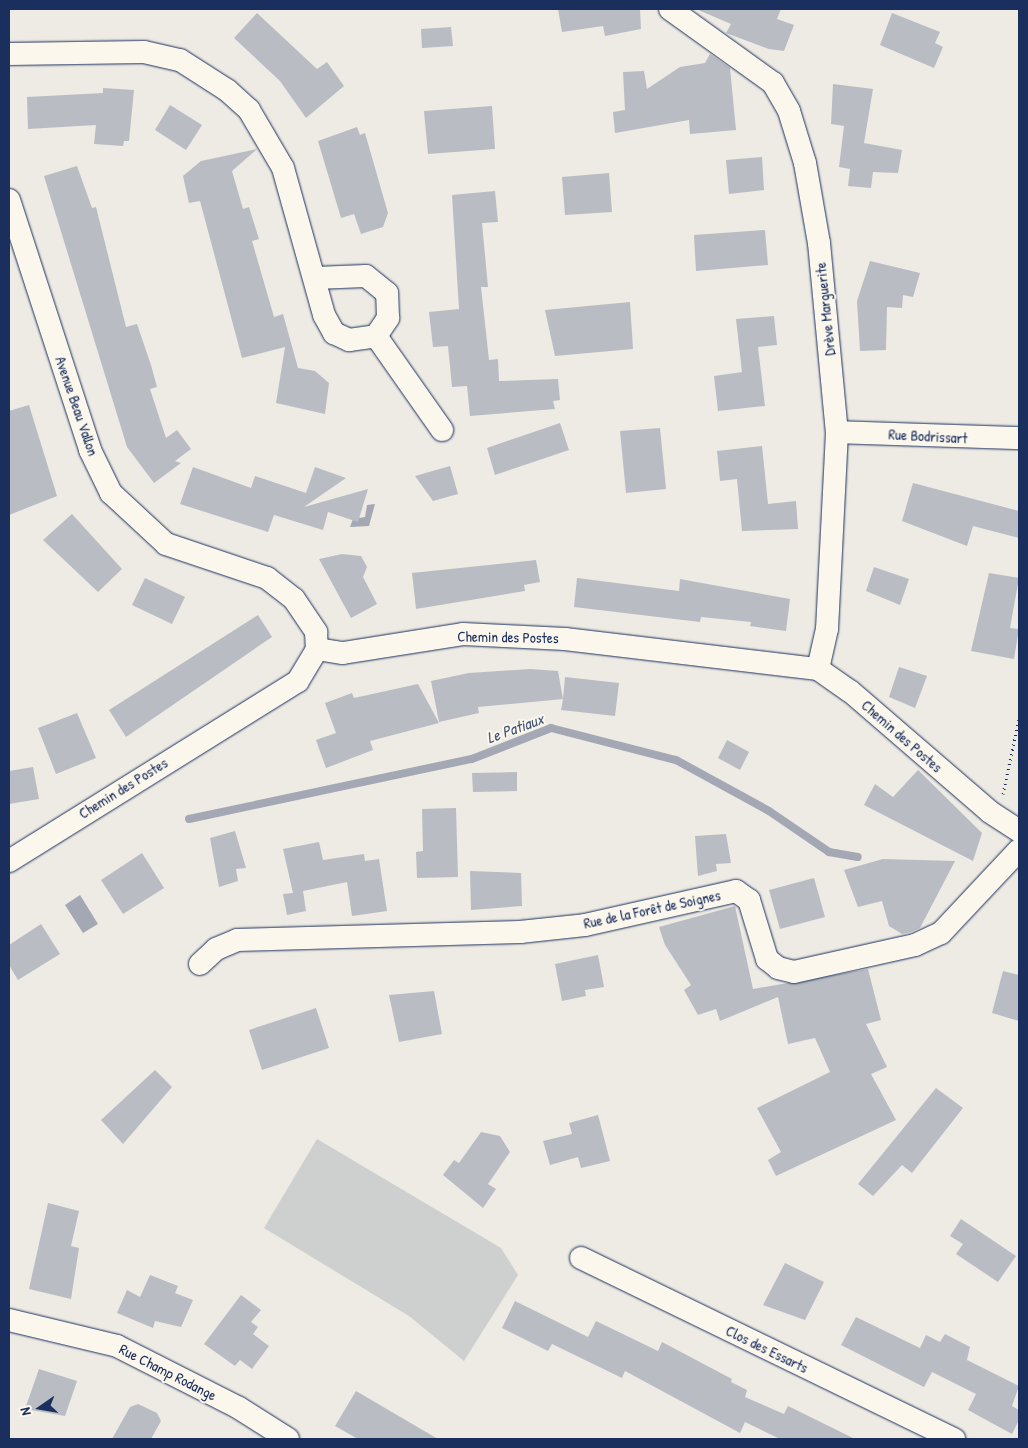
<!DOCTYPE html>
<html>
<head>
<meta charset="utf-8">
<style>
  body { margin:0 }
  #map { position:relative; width:1028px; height:1448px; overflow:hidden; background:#eeebe4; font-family:"Patrick Hand",sans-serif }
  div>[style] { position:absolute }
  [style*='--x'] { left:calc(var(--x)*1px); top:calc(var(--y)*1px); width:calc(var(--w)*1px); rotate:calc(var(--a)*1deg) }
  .green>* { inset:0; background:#cecfcf }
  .water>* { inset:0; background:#a3a8b4 }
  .stream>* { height:8px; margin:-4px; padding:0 4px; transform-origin:4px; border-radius:4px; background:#a3a8b4 }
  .building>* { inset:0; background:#b9bcc3 }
  .path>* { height:3px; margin-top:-1.5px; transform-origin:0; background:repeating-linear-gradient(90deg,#1b2f5e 0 1px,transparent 0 5px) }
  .roads { filter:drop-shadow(0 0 1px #1b2f5e) drop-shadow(0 0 1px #1b2f5e) }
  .street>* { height:22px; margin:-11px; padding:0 11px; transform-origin:11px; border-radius:11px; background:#fbf7ec }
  span { translate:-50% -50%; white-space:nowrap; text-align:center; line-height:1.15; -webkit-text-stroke:4px #fbf7ec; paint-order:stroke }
  .street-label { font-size:15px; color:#1b2f5e }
  .water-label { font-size:16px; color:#445378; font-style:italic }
  .frame { position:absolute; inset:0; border:10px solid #1b2f5e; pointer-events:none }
  .north { position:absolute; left:15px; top:1383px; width:50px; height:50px; -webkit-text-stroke:4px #fbf7ec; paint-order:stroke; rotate:257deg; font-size:14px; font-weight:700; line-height:20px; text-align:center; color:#1b2f5e }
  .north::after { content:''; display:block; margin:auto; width:18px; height:22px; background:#1b2f5e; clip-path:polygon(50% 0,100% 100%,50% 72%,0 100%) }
</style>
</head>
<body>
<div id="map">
  <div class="green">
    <div style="clip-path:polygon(317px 1139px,501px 1248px,518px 1275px,464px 1361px,409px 1316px,264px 1228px)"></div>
  </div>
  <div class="water">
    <div style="clip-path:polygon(375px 504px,369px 526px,350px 527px,353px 519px,365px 517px,367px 505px)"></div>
    <div style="clip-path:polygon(80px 895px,98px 924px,83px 933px,65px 905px)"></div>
  </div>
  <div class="stream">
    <div style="--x:189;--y:819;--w:289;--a:-12"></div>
    <div style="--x:472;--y:759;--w:85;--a:-21.4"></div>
    <div style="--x:551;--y:728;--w:129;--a:14.4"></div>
    <div style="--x:676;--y:760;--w:106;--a:28.7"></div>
    <div style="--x:769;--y:811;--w:73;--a:34.3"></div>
    <div style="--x:829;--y:852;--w:29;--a:10"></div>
  </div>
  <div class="building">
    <div style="clip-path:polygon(558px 9px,640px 9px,641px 29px,605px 36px,603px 26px,562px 32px)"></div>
    <div style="clip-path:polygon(696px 9px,781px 9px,777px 19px,794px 25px,784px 51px,769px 49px,726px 33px,731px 24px)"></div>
    <div style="clip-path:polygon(257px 13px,317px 69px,327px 62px,344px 86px,306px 118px,280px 81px,234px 38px)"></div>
    <div style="clip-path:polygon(892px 13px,940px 32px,935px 43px,943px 47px,934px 68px,880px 45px)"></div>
    <div style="clip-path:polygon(451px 27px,453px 46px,422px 48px,421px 29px)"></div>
    <div style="clip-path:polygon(710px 54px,730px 68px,736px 130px,690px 134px,689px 120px,615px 133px,613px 112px,625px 110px,623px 72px,644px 71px,647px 89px,680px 67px,705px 63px)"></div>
    <div style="clip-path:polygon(833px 84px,873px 89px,864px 143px,902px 150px,898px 173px,873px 172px,871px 188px,848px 186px,850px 169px,839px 167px,844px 126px,831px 124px)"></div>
    <div style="clip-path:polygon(103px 88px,134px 90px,129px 141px,124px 141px,123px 146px,94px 144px,96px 125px,28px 129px,27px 97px,103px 93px)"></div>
    <div style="clip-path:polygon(170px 105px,202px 125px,186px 150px,155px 130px)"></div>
    <div style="clip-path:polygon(492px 106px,495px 149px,428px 154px,424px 111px)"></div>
    <div style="clip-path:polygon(357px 127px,360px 135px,365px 133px,388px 213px,383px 227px,361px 234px,354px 214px,341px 218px,318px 141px)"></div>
    <div style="clip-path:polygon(257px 149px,232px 171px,243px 209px,249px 207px,259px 239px,252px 241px,274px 317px,283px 314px,298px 368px,315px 371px,329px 383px,325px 414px,276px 403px,285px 347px,242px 358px,200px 201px,189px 203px,183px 176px,201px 161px)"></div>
    <div style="clip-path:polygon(762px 157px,764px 190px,729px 194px,726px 160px)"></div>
    <div style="clip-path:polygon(77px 166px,92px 208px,96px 207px,126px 327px,137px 324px,151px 365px,157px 387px,150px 389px,166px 438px,177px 430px,191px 449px,175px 461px,181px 463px,154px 483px,127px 447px,44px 176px)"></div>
    <div style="clip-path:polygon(609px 173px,612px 212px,565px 215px,562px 177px)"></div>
    <div style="clip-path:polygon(495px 191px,498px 222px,482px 223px,488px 287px,481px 287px,489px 360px,498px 359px,499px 381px,558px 379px,560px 400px,553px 401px,555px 409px,470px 416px,467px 386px,452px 387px,448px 346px,433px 347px,429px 312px,459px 309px,452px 195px)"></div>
    <div style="clip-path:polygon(765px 230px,768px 265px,696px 271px,694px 235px)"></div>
    <div style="clip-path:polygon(870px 261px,920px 273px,913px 297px,903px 295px,902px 308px,887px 307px,886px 350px,860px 351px,857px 301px)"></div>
    <div style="clip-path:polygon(630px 302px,633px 349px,555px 356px,545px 310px)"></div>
    <div style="clip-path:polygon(774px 316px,777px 345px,758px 347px,765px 406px,718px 411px,714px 376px,742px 372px,736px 319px)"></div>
    <div style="clip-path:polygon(29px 405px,57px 496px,9px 515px,9px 411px)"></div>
    <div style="clip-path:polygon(560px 423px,569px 450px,495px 475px,487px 448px)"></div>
    <div style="clip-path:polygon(660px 428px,666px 489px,626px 493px,620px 431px)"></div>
    <div style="clip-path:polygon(762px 446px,768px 504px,796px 501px,798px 529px,742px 531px,737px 479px,720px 481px,717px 451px)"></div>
    <div style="clip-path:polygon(450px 466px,458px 494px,433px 501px,415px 476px)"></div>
    <div style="clip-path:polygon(193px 467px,251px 488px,255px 476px,306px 493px,315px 467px,346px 478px,304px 507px,368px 489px,358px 522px,328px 512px,323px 530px,274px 515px,268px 532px,180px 504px)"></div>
    <div style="clip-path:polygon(913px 483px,1019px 511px,1019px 538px,973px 526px,967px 546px,902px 521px)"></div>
    <div style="clip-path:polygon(72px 514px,122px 569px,98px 592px,43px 540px)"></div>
    <div style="clip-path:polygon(342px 554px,361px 556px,367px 567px,363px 577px,377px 604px,351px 618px,319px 559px)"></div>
    <div style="clip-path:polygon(536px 560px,540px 582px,524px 585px,525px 591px,416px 609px,412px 573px)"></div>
    <div style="clip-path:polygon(874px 567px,909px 579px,900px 605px,866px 591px)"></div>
    <div style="clip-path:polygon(989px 573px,1019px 578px,1010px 628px,1019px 629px,1014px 659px,971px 651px)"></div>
    <div style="clip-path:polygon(145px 578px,185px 597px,172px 624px,132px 605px)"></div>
    <div style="clip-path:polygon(577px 578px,679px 591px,680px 579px,790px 599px,786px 631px,750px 626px,751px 622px,701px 617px,700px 622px,574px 607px)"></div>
    <div style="clip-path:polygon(258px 615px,272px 637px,126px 737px,109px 710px)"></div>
    <div style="clip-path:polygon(899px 667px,927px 676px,915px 708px,889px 697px)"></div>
    <div style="clip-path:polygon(530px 669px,558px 671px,563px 699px,565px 677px,619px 683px,615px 716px,561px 710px,563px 699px,478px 707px,479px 713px,439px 722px,431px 681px,469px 673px)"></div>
    <div style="clip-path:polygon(418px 684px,439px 723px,370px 741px,373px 750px,326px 768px,316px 740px,336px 733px,325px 703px,352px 693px,354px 698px)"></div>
    <div style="clip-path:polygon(77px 713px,96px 758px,56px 774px,38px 728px)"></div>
    <div style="clip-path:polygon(727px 740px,749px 752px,740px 770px,718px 758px)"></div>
    <div style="clip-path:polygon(33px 767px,39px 799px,9px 804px,9px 771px)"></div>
    <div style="clip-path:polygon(918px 770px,982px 833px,973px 861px,864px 805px,875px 784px,893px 797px)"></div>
    <div style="clip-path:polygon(517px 772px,517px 791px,473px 792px,472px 773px)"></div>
    <div style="clip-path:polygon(456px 808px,458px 877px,417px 878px,416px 852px,423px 851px,422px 809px)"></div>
    <div style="clip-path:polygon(235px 831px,246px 868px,236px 869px,238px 881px,219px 887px,210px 838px)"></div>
    <div style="clip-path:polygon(726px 834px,731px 863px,716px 864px,717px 871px,698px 876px,695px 836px)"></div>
    <div style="clip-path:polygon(319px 842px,323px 860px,364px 854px,365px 861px,379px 859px,387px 911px,352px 916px,347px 882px,303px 891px,306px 911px,287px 915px,283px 894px,293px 893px,283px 849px)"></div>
    <div style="clip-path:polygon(142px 853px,164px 888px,123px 914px,101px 880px)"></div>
    <div style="clip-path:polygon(883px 859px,955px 861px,920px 928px,911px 932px,902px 934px,889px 926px,882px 901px,858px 907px,844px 870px)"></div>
    <div style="clip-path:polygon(470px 871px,521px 873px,522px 906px,471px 910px)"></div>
    <div style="clip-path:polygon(814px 878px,825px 917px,780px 929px,769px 890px)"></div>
    <div style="clip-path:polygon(735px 906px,753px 989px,868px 969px,881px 1020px,866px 1024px,887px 1067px,871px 1074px,896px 1120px,776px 1176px,768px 1160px,781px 1152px,757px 1108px,830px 1072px,815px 1038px,788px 1044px,778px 997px,720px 1021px,716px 1009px,698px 1015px,684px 990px,691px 985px,665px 945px,659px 927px)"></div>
    <div style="clip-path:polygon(41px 924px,60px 954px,18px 980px,9px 965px,9px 945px)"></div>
    <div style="clip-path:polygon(598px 955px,604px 987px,585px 990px,586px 996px,562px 1001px,555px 964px)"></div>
    <div style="clip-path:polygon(1003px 971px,1019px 975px,1019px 1021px,992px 1013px)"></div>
    <div style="clip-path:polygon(434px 991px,442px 1034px,399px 1042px,389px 995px)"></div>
    <div style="clip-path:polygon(316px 1008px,329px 1048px,262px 1070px,249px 1030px)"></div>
    <div style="clip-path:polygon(155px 1070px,172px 1087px,123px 1144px,101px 1120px)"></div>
    <div style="clip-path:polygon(936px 1088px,963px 1108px,912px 1173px,902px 1165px,873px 1196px,858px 1184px)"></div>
    <div style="clip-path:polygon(598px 1115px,610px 1161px,581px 1168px,578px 1157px,550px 1165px,543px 1141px,572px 1134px,569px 1123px)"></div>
    <div style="clip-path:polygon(481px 1132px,500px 1136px,510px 1152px,488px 1184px,496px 1189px,483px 1208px,443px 1175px,454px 1160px,459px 1163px)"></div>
    <div style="clip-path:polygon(48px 1203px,79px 1211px,71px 1246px,79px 1248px,71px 1299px,29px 1289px)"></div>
    <div style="clip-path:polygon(961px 1219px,1016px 1256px,998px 1282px,956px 1254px,963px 1244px,950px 1236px)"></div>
    <div style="clip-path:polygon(785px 1263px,824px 1282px,805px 1320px,763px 1305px)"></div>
    <div style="clip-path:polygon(150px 1275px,178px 1286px,175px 1293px,193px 1300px,181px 1327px,155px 1321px,153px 1328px,117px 1313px,127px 1290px,140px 1297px)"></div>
    <div style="clip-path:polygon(241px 1295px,261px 1310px,251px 1322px,258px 1327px,253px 1334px,269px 1346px,252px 1369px,240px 1360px,235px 1366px,204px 1344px)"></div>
    <div style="clip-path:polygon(515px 1301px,588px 1337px,596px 1321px,658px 1351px,662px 1342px,732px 1379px,731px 1382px,747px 1390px,745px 1397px,784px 1414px,788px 1406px,855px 1439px,780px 1439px,745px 1422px,740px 1433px,625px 1371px,622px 1378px,552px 1344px,548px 1351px,502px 1328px)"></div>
    <div style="clip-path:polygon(856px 1317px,920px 1348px,926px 1335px,940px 1342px,945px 1334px,970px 1347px,967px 1360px,1019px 1386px,1012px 1406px,1019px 1410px,1019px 1420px,1012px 1434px,968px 1410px,976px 1394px,932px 1372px,924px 1387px,841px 1345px)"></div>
    <div style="clip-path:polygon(39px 1369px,77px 1381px,65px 1416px,25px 1409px)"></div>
    <div style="clip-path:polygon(356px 1391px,438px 1439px,358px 1439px,335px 1426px)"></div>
    <div style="clip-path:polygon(138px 1404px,157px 1413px,161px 1421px,151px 1439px,112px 1439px,130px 1407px)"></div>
  </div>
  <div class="path">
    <div style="--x:1003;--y:794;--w:77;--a:-78"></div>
  </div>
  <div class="roads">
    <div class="street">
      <div style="--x:670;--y:9;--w:127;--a:35.7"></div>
      <div style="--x:773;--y:83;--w:32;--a:60"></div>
      <div style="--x:789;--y:111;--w:54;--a:72.9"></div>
      <div style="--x:805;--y:163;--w:81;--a:80.1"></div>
      <div style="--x:819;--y:243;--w:190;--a:84.6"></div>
      <div style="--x:837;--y:432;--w:197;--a:92.9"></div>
      <div style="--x:827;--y:629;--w:41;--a:102.7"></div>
      <div style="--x:9;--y:54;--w:135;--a:-0.8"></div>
      <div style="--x:144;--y:52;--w:37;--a:13"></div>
      <div style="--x:180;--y:60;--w:56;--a:32.6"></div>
      <div style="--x:227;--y:90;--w:30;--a:42"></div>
      <div style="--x:249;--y:110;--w:67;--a:59.6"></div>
      <div style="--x:283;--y:168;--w:153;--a:74.4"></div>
      <div style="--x:324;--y:315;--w:21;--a:61"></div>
      <div style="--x:334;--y:333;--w:17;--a:25"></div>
      <div style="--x:349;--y:340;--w:27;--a:-8"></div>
      <div style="--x:376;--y:336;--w:22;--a:-56"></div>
      <div style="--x:388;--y:318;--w:25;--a:-92"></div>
      <div style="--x:387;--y:293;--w:27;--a:-141"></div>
      <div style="--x:366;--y:276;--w:51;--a:177.8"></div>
      <div style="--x:9;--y:200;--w:263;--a:72"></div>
      <div style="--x:90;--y:450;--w:48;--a:64"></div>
      <div style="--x:111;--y:493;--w:75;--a:42.8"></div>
      <div style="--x:166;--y:544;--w:107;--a:18.6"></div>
      <div style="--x:267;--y:578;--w:34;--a:38"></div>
      <div style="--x:294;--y:599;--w:40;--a:56"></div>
      <div style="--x:316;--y:632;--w:17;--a:87"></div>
      <div style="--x:376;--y:336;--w:115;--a:54.9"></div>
      <div style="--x:837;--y:432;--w:182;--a:1.9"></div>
      <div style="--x:317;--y:649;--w:26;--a:9"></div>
      <div style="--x:343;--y:653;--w:121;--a:-9"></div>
      <div style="--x:463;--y:634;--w:102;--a:2.8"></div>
      <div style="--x:565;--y:639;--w:255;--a:6.8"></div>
      <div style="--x:818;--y:669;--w:39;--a:35"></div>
      <div style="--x:850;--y:691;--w:185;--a:40.8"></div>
      <div style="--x:990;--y:812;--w:35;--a:33"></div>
      <div style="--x:9;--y:861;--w:340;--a:-31.9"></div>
      <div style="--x:298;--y:681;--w:37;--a:-59"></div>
      <div style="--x:200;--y:964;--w:22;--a:-43"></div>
      <div style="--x:216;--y:949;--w:23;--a:-23"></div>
      <div style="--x:237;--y:940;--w:283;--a:-1.6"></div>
      <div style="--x:520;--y:932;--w:65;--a:-6.1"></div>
      <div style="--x:585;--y:925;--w:155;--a:-12.7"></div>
      <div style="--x:736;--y:891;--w:16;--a:35"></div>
      <div style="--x:749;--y:900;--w:62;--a:73"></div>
      <div style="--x:767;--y:959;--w:14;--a:39"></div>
      <div style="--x:778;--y:968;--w:16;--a:14"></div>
      <div style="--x:794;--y:972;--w:124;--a:-12.6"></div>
      <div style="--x:915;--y:945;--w:29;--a:-25"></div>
      <div style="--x:941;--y:933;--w:114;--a:-46.8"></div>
      <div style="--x:581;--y:1258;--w:415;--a:25.9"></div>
      <div style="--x:9;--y:1320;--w:111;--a:13.5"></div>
      <div style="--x:117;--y:1346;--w:137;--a:26.9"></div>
      <div style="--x:239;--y:1408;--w:58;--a:32.3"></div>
    </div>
  </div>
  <div class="street-label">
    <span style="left:825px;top:309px;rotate:-96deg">Drève Marguerite</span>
    <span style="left:77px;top:406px;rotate:71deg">Avenue Beau Vallon</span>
    <span style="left:928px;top:436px;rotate:3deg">Rue Bodrissart</span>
    <span style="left:508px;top:637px;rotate:1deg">Chemin des Postes</span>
    <span style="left:902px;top:736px;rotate:41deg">Chemin des Postes</span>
    <span style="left:123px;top:788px;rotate:-32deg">Chemin des Postes</span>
    <span style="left:652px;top:909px;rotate:-12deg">Rue de la Forêt de Soignes</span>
    <span style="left:767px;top:1349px;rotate:26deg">Clos des Essarts</span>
    <span style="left:168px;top:1372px;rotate:27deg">Rue Champ Rodange</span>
  </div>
  <div class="water-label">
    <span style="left:515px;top:728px;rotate:-20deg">Le Patiaux</span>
  </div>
  <div class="frame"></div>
  <div class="north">N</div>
</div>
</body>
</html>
